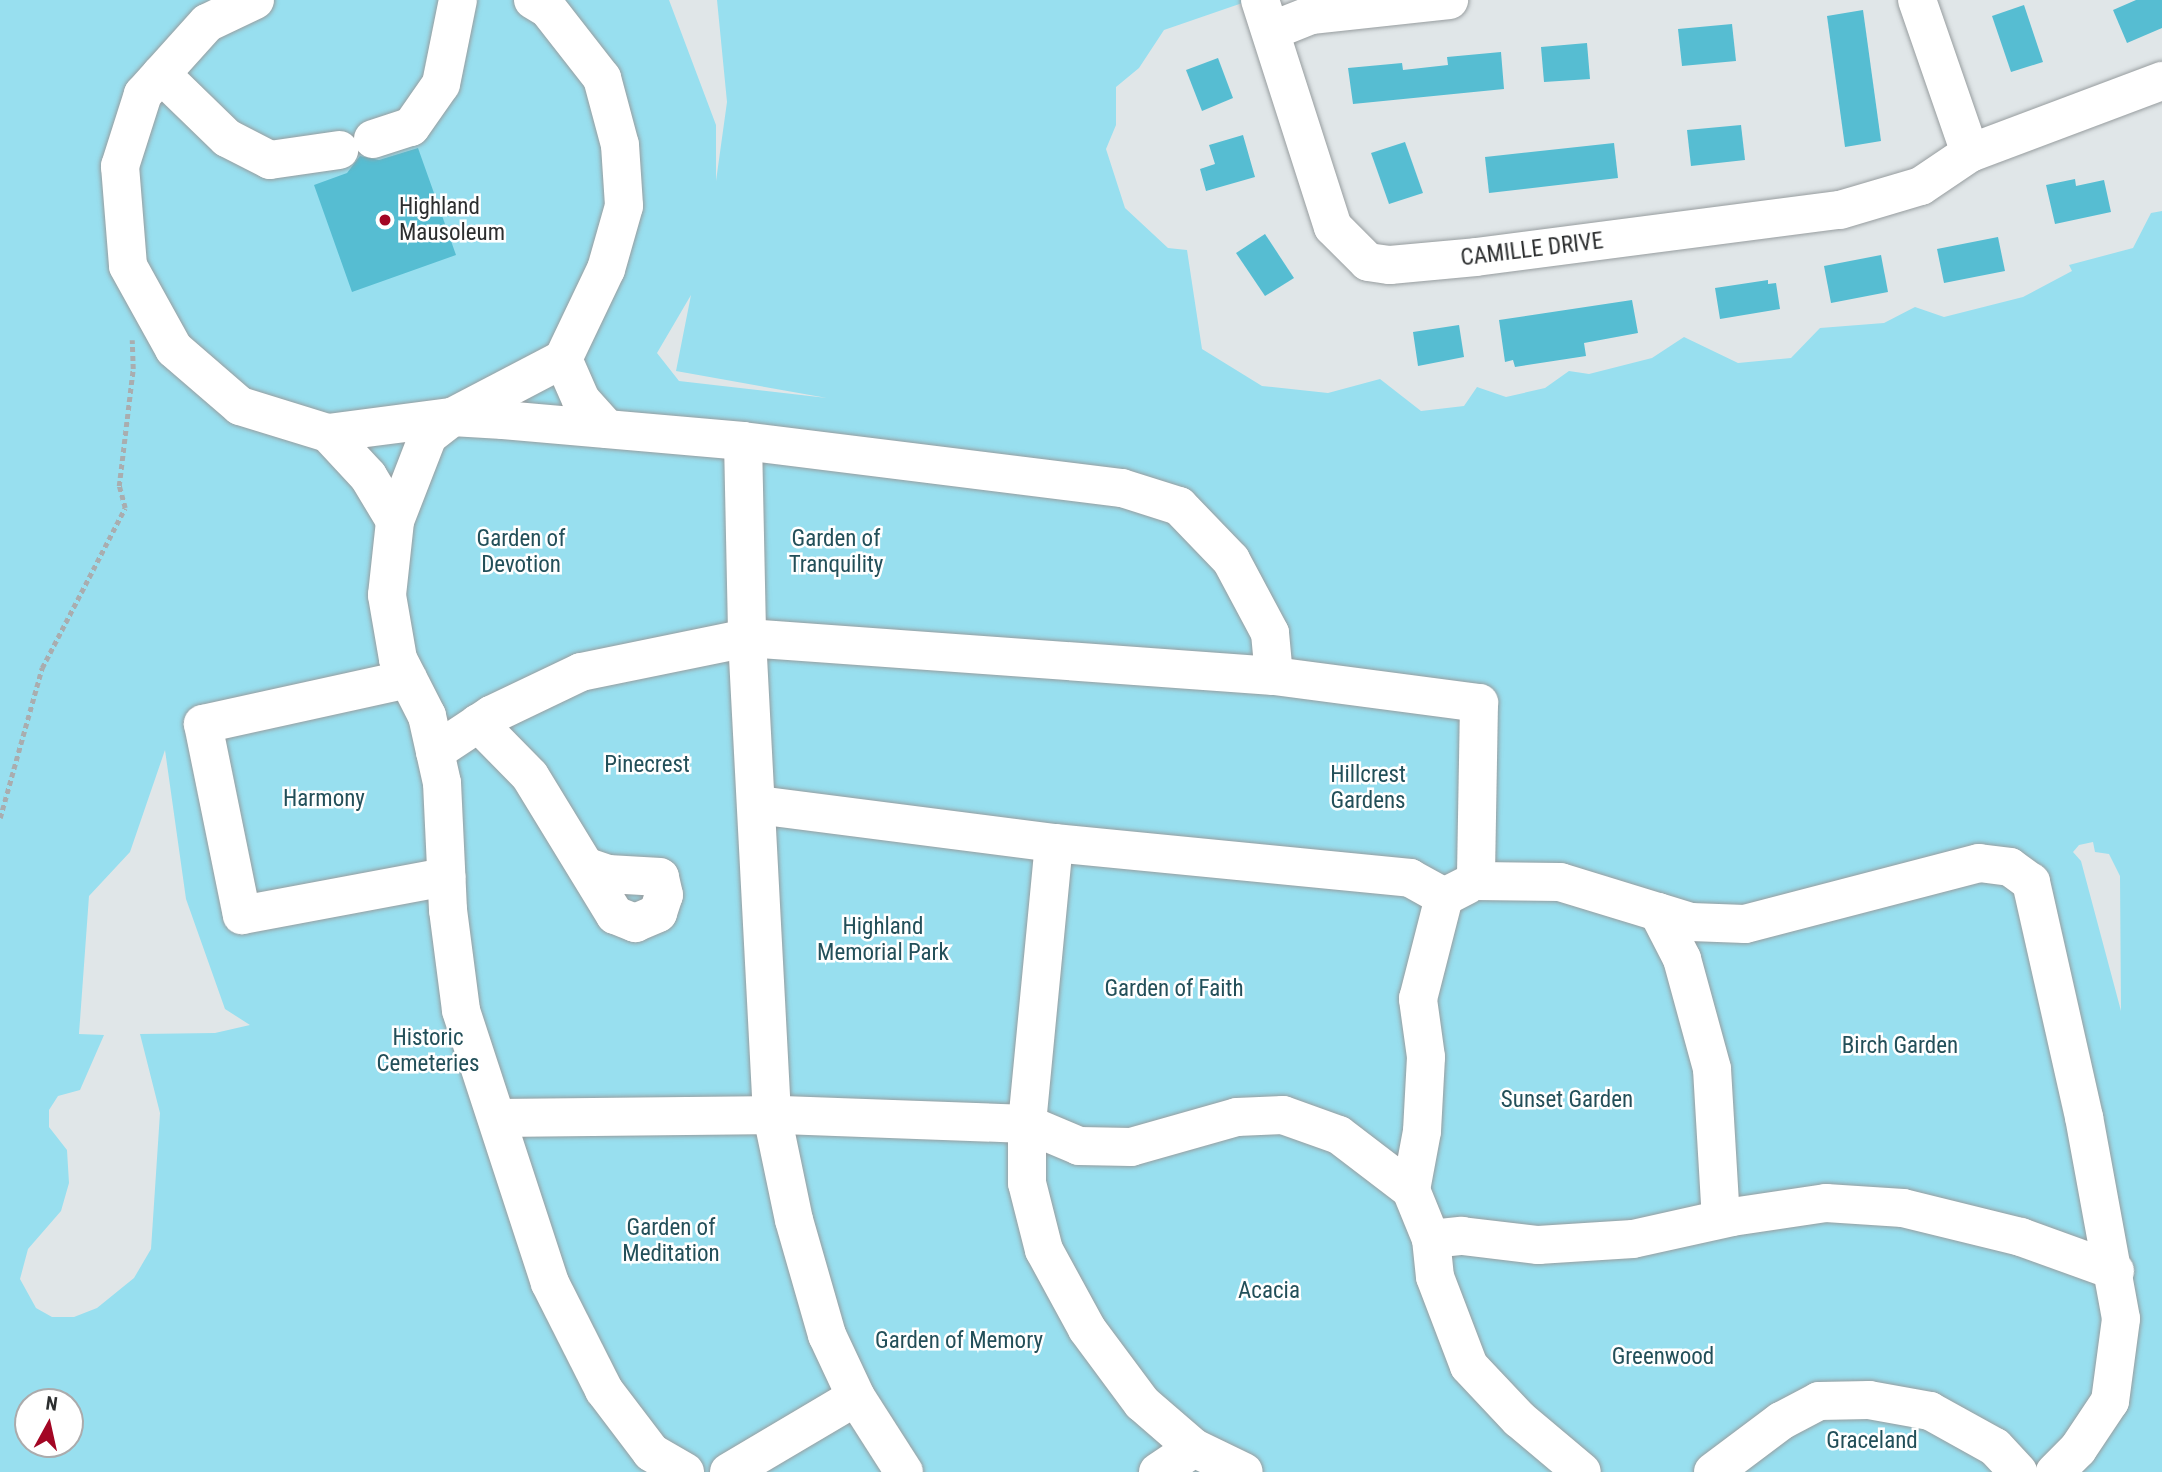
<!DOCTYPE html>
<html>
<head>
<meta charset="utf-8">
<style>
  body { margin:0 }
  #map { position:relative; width:2162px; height:1472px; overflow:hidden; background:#e0e6e8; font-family:"Roboto Condensed",sans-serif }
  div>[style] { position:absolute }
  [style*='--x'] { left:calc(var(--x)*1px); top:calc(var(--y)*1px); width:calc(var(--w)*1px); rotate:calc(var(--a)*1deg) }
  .green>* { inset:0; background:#98dfef }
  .building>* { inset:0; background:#56bdd2 }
  .path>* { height:4.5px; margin-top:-2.25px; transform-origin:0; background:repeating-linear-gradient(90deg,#a9adaf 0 5px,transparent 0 8.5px) }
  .roads { filter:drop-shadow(0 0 2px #979d9f) drop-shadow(0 0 2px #979d9f) }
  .minor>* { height:38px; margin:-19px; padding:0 19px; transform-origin:19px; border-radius:19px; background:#fff }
  .dots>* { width:19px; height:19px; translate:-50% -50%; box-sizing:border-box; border:4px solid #fff; border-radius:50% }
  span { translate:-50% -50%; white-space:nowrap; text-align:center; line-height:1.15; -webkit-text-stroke:5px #fff; paint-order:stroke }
  .poi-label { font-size:23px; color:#2c2e2f }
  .left { translate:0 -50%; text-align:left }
  .street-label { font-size:23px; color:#2c2e2f }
  .park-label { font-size:23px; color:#224f59 }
  .north { position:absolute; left:14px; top:1388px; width:70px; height:70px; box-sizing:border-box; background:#fff; border:2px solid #ababac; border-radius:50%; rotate:8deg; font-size:19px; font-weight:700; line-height:28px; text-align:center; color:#2c2e2f }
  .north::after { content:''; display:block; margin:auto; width:24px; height:32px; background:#a30624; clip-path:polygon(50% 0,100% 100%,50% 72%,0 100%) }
</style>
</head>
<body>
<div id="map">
  <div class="green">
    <div style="clip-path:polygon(evenodd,0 0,669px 0,716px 125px,716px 181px,727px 102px,717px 0,1251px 0,1164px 30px,1139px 68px,1116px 87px,1116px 125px,1106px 149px,1125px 208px,1168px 248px,1187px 250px,1202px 349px,1262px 386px,1328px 393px,1380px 379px,1421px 411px,1464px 406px,1477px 387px,1506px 397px,1545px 388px,1569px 371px,1589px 374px,1652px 358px,1684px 337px,1738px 363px,1791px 358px,1820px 328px,1884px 323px,1915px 307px,1944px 317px,2023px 297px,2072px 271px,2069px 265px,2133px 248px,2151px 213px,2162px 211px,2162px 1472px,0 1472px,0 0,691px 295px,676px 371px,827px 398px,679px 381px,657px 353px,691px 295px,0 0,165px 750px,186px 899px,225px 1009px,250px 1025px,215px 1033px,140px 1034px,160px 1113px,151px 1249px,134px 1278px,97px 1308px,74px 1317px,52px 1317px,36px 1308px,20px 1279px,28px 1249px,61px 1211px,69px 1183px,67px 1150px,49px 1127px,49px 1110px,58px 1096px,80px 1090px,104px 1035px,79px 1034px,89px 896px,130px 852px,165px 750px,0 0,2093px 842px,2095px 852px,2109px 854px,2120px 876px,2121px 1011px,2081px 861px,2073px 852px,2079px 845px,2093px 842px,0 0,28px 1402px,70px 1402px,70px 1444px,28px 1444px,28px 1402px)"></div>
  </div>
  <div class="building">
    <div style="clip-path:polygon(2136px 0,2162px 0,2162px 28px,2127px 43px,2113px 10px)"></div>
    <div style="clip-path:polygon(2024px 5px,2043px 62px,2011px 72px,1992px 16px)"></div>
    <div style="clip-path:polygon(1863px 10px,1881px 141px,1845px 147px,1827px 16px)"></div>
    <div style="clip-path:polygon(1732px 24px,1736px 61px,1682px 66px,1678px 29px)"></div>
    <div style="clip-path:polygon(1587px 43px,1590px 79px,1544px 82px,1541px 47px)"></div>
    <div style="clip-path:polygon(1501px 52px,1504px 89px,1353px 104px,1348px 68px,1402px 63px,1403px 70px,1448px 65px,1447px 57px)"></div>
    <div style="clip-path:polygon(1218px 58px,1233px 98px,1202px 111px,1186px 70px)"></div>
    <div style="clip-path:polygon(1741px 125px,1745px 160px,1691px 166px,1687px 130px)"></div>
    <div style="clip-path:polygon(1243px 135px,1255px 177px,1206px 191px,1200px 169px,1215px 164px,1209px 145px)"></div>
    <div style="clip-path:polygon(1405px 142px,1423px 193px,1389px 204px,1371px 153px)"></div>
    <div style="clip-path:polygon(1614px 143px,1618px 178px,1489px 193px,1485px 157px)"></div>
    <div style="clip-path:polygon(418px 148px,456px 255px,352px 292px,314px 185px,347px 173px,360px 156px,379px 160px)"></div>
    <div style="clip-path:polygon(2075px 179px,2076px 186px,2104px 180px,2111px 212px,2055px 224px,2046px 185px)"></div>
    <div style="clip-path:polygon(1265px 234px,1294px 278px,1265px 296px,1236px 253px)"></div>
    <div style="clip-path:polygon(1998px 237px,2005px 271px,1944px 283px,1937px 249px)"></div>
    <div style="clip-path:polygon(1881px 255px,1888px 292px,1831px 303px,1824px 266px)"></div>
    <div style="clip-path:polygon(1768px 280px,1768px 284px,1776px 283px,1780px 309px,1720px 319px,1715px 288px)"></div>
    <div style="clip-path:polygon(1632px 300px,1638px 333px,1584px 343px,1586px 356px,1515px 367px,1513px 360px,1505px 362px,1499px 320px)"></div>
    <div style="clip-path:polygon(1459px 325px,1464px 357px,1418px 366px,1413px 332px)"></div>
  </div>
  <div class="path">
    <div style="--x:0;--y:818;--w:156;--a:-74.4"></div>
    <div style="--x:42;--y:668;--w:180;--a:-62.6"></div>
    <div style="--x:125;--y:508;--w:23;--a:-105"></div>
    <div style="--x:119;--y:486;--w:118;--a:-83.2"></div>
    <div style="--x:133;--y:369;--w:29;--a:-92"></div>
  </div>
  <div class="roads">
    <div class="minor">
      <div style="--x:255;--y:0;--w:53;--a:154.4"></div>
      <div style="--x:207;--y:23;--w:96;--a:132"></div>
      <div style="--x:143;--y:94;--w:76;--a:107.7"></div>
      <div style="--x:120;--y:166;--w:100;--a:85.4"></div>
      <div style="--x:128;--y:266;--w:95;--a:61"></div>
      <div style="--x:174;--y:349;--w:87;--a:40.8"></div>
      <div style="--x:240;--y:406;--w:92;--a:17.1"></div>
      <div style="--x:328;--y:433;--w:59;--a:47.1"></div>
      <div style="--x:368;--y:476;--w:52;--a:59"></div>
      <div style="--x:533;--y:0;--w:17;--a:31"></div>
      <div style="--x:548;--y:9;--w:88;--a:52"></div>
      <div style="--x:602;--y:78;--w:69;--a:75"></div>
      <div style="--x:620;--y:145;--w:61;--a:86.2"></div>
      <div style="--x:624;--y:206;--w:66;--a:105.9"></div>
      <div style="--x:606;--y:269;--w:100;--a:115.5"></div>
      <div style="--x:563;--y:359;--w:45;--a:66.3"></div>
      <div style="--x:581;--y:400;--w:39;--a:48"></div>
      <div style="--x:1260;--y:0;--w:238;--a:72.2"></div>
      <div style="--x:1333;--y:227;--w:49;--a:45"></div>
      <div style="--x:1368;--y:262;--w:22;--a:8"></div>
      <div style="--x:1390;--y:265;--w:86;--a:-5.3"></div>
      <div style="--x:1476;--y:257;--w:367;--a:-7.4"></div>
      <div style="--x:1840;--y:210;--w:84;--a:-16.5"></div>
      <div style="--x:1921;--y:186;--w:59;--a:-34"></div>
      <div style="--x:1917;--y:0;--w:162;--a:70.9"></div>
      <div style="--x:1970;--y:153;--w:205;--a:-20.6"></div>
      <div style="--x:1271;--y:31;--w:43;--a:-21.8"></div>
      <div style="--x:1311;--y:15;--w:139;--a:-6.2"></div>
      <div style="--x:161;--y:74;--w:92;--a:44.1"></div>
      <div style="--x:227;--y:138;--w:48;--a:27.1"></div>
      <div style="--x:270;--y:160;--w:70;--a:-8.2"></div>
      <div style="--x:373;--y:139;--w:40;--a:-18"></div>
      <div style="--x:411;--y:127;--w:52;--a:-55.1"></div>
      <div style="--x:441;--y:84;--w:86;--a:-78.6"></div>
      <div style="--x:328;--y:433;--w:125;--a:-7.4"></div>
      <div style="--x:452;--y:417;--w:125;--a:-27.6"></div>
      <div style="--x:743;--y:441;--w:197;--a:88.8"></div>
      <div style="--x:747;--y:638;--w:478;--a:87"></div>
      <div style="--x:772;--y:1115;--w:107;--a:78.2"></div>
      <div style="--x:794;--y:1220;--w:120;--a:74"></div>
      <div style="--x:827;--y:1335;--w:68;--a:64.9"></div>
      <div style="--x:856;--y:1397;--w:89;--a:57.4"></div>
      <div style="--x:408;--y:679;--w:210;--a:167.6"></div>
      <div style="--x:203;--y:724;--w:195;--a:78.5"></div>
      <div style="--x:242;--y:915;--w:208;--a:-10.6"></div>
      <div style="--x:478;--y:723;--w:74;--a:45.5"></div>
      <div style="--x:530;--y:776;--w:163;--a:58.6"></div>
      <div style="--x:615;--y:915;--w:22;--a:22"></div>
      <div style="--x:635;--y:923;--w:25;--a:-23"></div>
      <div style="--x:658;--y:913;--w:19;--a:-72"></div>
      <div style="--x:664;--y:895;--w:18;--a:-103"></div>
      <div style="--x:660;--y:877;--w:52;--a:-176.7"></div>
      <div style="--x:608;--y:874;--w:21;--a:-161"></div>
      <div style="--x:435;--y:752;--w:67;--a:-33.5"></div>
      <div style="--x:491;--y:715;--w:100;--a:-25.5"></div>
      <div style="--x:581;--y:672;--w:169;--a:-11.6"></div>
      <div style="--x:747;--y:638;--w:528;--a:4.12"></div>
      <div style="--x:1274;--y:676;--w:207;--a:7.5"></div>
      <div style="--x:1479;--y:703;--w:178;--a:91"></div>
      <div style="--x:1476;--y:881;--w:84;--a:0.7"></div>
      <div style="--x:1560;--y:882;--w:102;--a:17"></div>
      <div style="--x:1658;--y:912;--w:53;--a:62.9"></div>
      <div style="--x:1682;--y:959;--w:114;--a:74.7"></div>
      <div style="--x:1712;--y:1069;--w:150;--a:86.6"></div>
      <div style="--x:758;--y:805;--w:298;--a:7.3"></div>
      <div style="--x:1054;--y:843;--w:358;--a:5.6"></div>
      <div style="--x:1410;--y:878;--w:39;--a:29"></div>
      <div style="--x:1054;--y:843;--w:282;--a:95.5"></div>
      <div style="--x:1027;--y:1124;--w:59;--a:90"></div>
      <div style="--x:1027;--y:1183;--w:69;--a:75.8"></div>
      <div style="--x:1044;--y:1250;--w:90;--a:61.4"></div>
      <div style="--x:1087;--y:1329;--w:92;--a:53.4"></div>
      <div style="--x:1142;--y:1403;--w:69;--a:40.9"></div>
      <div style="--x:1194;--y:1448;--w:55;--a:25.6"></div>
      <div style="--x:1658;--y:912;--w:34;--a:17"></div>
      <div style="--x:1691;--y:922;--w:54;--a:2.1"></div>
      <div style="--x:1745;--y:924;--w:242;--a:-14.6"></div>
      <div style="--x:1979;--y:863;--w:31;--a:7"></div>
      <div style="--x:2010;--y:867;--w:26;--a:36"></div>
      <div style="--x:2031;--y:882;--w:241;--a:77.3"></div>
      <div style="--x:2084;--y:1117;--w:205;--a:79.6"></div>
      <div style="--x:2121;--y:1319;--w:83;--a:97.6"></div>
      <div style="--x:2110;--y:1401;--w:58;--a:123.7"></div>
      <div style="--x:2078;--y:1449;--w:33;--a:135"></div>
      <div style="--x:498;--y:1118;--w:284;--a:-0.6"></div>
      <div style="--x:782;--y:1115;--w:245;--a:2.1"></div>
      <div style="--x:1027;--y:1124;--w:56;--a:22.9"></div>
      <div style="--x:1079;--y:1146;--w:52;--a:1.1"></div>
      <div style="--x:1131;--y:1147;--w:110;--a:-15.8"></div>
      <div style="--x:1237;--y:1117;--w:46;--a:-2.5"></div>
      <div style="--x:1283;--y:1115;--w:59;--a:19.7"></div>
      <div style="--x:1339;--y:1135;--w:91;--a:37.4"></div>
      <div style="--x:1411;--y:1190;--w:53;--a:67.8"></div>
      <div style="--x:1431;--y:1239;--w:38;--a:84"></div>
      <div style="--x:1435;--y:1277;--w:95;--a:69.1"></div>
      <div style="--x:1469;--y:1366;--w:73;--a:46.7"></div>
      <div style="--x:1519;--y:1419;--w:82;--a:40.1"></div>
      <div style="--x:1411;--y:1190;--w:60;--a:-79.4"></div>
      <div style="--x:1422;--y:1131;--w:74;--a:-86.9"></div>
      <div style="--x:1426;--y:1057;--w:59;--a:-97.9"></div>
      <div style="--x:1418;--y:999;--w:105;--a:-75.7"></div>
      <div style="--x:1444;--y:897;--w:25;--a:-27"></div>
      <div style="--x:1431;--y:1239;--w:31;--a:-6"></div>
      <div style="--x:1462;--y:1236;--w:77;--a:6.8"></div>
      <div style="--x:1538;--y:1245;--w:95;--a:-3.6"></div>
      <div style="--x:1633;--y:1239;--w:101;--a:-12.5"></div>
      <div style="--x:1732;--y:1217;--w:95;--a:-8.5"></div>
      <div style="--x:1826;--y:1203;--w:77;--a:3.7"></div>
      <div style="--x:1903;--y:1208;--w:122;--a:13.8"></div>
      <div style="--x:2021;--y:1237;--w:100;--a:19.9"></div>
      <div style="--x:685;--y:1472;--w:39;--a:-150"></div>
      <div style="--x:651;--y:1452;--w:78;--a:-127.2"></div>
      <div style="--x:604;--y:1390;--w:120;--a:-116.8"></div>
      <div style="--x:550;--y:1283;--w:287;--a:-108.1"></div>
      <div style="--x:461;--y:1010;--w:101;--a:-97.4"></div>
      <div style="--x:448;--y:910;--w:127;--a:-92.7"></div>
      <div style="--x:442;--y:783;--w:69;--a:-102.6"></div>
      <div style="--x:427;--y:716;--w:64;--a:-117"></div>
      <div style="--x:398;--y:659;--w:65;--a:-99.8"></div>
      <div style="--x:387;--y:595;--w:74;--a:-83.8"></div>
      <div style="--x:395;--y:521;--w:91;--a:-68.8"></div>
      <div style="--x:428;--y:436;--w:31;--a:-38"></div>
      <div style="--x:452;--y:417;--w:51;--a:3.4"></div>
      <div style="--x:503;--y:420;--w:241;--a:5"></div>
      <div style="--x:743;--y:441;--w:382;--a:7.1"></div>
      <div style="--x:1122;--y:488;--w:60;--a:17.5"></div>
      <div style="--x:1179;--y:506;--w:75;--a:46.1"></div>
      <div style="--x:1231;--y:560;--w:83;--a:61.9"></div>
      <div style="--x:1270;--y:633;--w:43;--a:84.7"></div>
      <div style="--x:729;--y:1472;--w:147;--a:-30.6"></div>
      <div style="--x:1158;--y:1472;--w:43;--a:-33.7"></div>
      <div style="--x:1713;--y:1472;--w:85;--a:-36.9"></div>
      <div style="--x:1781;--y:1421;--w:43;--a:-27.8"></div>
      <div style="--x:1819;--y:1401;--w:50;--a:-1.1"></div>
      <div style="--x:1869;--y:1400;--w:62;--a:10.2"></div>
      <div style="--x:1930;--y:1411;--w:74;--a:29"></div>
      <div style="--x:1995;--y:1447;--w:34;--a:47"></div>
    </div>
  </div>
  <div class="dots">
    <div style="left:385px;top:220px;background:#a30624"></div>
  </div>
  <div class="poi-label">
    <span class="left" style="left:399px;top:220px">Highland<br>Mausoleum</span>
  </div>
  <div class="street-label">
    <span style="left:1532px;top:250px;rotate:-7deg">CAMILLE DRIVE</span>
  </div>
  <div class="park-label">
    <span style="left:521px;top:552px">Garden of<br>Devotion</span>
    <span style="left:836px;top:552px">Garden of<br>Tranquility</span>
    <span style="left:647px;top:765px">Pinecrest</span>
    <span style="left:1368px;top:788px">Hillcrest<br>Gardens</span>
    <span style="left:324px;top:799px">Harmony</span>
    <span style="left:883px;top:940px">Highland<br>Memorial Park</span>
    <span style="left:1174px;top:989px">Garden of Faith</span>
    <span style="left:428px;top:1051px">Historic<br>Cemeteries</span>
    <span style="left:1900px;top:1046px">Birch Garden</span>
    <span style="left:1567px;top:1100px">Sunset Garden</span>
    <span style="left:671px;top:1241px">Garden of<br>Meditation</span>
    <span style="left:1269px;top:1291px">Acacia</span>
    <span style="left:959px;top:1341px">Garden of Memory</span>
    <span style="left:1663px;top:1357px">Greenwood</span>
    <span style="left:1872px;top:1441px">Graceland</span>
  </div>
  <div class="north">N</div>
</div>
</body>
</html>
